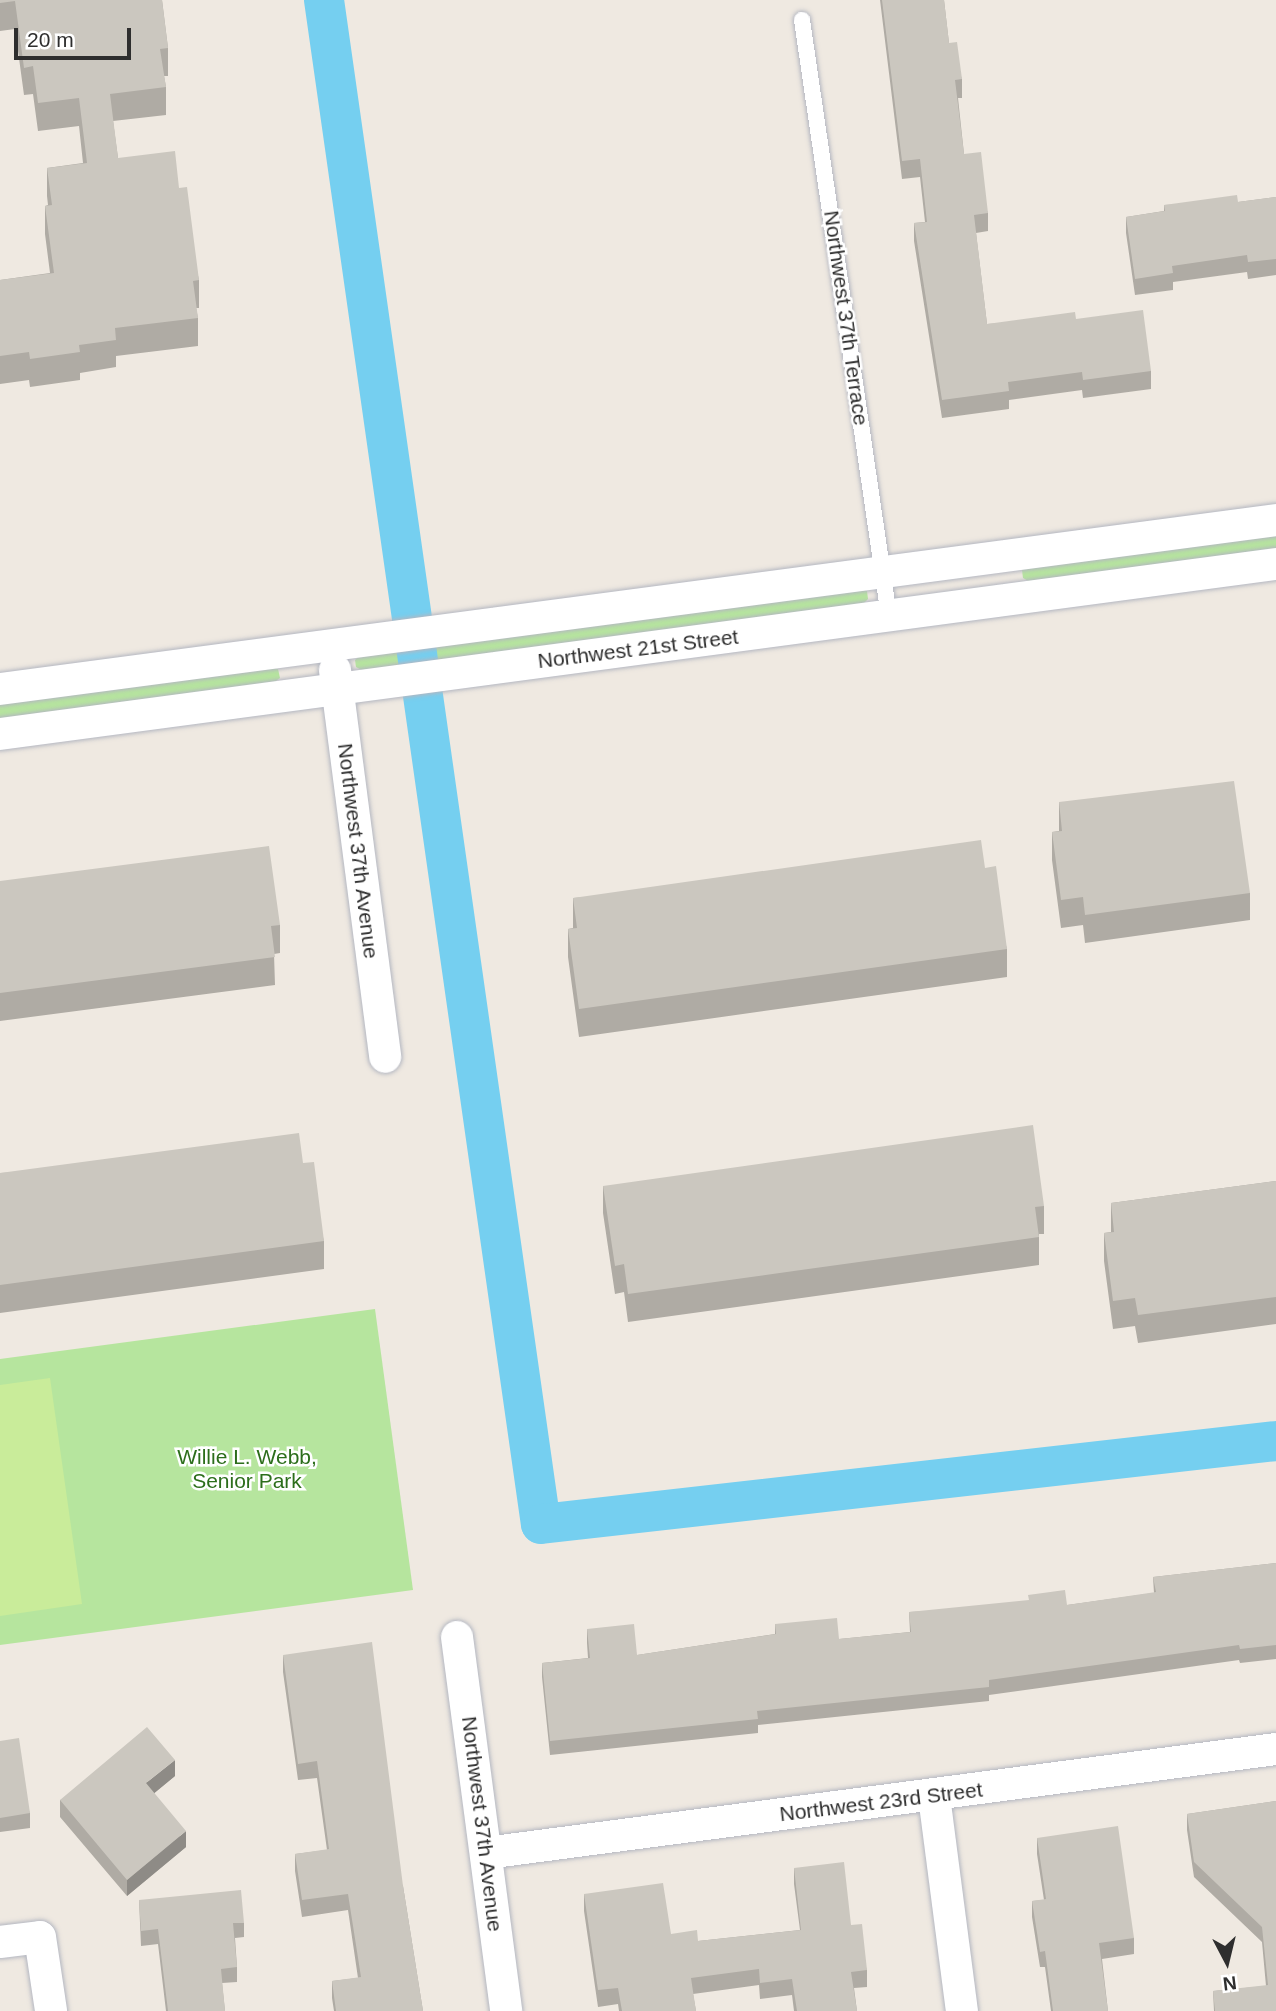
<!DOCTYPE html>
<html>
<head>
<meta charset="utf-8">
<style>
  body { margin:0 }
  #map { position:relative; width:1276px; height:2011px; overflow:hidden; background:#efe9e1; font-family:Helvetica,sans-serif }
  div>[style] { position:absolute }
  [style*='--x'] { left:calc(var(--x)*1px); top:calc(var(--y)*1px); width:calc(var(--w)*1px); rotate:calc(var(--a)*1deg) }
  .green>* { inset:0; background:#b6e59e }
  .pitch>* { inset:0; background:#c9ec9a }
  .canal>* { height:40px; margin:-20px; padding:0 20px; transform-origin:20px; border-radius:20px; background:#75cff0 }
  .roads { filter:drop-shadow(0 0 2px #b4b7c1) drop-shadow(0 0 2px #b4b7c1) }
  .lane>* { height:16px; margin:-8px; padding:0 8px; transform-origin:8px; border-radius:8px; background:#fff }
  .street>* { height:32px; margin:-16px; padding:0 16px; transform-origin:16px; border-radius:16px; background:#fff }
  .wall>* { inset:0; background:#afaba4 }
  .shaded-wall>* { inset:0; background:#8e8b86 }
  .building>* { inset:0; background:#cbc7bf }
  span { translate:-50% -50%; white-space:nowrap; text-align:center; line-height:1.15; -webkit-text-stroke:5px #fff; paint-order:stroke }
  .street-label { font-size:21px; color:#2e2e2e }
  .park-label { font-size:21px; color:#2c6e1b }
  .north { position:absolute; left:1192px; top:1927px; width:70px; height:70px; -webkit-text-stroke:5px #fff; paint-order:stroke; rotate:173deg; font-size:19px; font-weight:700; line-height:28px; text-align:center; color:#2e2e2e }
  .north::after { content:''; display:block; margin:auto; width:24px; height:32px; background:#2e2e2e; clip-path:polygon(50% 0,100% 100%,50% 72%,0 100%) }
  .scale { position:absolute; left:14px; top:28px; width:117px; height:32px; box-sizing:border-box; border:4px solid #2e2e2e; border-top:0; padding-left:9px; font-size:21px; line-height:24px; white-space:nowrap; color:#2e2e2e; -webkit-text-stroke:5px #fff; paint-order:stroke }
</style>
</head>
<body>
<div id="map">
  <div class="green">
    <div style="clip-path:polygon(1276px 531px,1276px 551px,1032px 583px,1023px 578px,1022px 570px,1028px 564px)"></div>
    <div style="clip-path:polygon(858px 587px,867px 591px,868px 599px,860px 607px,365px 672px,356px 667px,355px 660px,362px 654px)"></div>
    <div style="clip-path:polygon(270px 666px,278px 669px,280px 678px,272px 684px,0 721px,0 702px)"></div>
    <div style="clip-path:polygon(375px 1309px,413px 1590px,0 1645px,0 1359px)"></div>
  </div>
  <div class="pitch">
    <div style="clip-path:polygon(50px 1378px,82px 1604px,0 1616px,0 1385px)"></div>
  </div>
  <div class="canal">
    <div style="--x:324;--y:0;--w:1539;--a:81.9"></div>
    <div style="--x:541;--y:1524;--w:740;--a:-6.44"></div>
  </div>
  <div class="roads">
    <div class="lane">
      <div style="--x:802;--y:20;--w:602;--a:81.7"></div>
    </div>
    <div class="street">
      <div style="--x:335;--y:670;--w:390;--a:82.6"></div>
      <div style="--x:0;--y:689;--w:1287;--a:-7.54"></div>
      <div style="--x:0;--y:734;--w:1287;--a:-7.59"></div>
      <div style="--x:457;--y:1637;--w:377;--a:82.5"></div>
      <div style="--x:934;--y:1796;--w:217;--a:82.6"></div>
      <div style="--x:486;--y:1853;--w:797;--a:-7.5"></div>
      <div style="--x:0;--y:1942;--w:40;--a:-7.1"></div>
      <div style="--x:40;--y:1937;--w:75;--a:81.5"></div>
    </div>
  </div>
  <div class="wall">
    <div style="clip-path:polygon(0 0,162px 0,168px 48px,168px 76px,164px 76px,166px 87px,166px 115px,113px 121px,118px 158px,179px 188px,199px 280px,199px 308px,196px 308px,198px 318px,198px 346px,116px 356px,116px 367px,80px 373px,80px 380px,30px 387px,29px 380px,0 384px,0 280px,50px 273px,45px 234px,45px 206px,48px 205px,47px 196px,47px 168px,83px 163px,79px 126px,38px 131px,33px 94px,24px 95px,15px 29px,0 31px)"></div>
    <div style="clip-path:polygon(880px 0,944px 0,949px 43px,962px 79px,962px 98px,958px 98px,964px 154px,988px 213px,988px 231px,976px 233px,987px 324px,1076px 319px,1151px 371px,1151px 389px,1083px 398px,1082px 390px,1009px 400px,1009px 409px,942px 418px,914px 241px,914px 223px,925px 222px,920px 177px,902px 179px)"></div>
    <div style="clip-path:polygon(1276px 197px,1276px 275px,1248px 279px,1247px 272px,1173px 282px,1173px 290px,1135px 295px,1126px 233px,1126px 217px,1164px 211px,1164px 205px,1238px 202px)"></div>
    <div style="clip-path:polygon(1059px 802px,1250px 893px,1250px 920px,1085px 943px,1083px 925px,1061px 928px,1052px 860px,1052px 832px,1059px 831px)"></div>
    <div style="clip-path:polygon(985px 868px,1007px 949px,1007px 977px,579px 1037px,568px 957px,568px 929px,573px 928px,573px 898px)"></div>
    <div style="clip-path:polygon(0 881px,280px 925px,280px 953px,274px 954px,275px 985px,0 1021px)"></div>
    <div style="clip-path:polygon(303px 1163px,324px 1241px,324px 1269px,0 1313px,0 1173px)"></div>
    <div style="clip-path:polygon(1276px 1181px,1276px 1324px,1138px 1343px,1135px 1326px,1113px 1329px,1104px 1261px,1104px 1233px,1111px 1232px,1111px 1203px)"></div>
    <div style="clip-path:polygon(603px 1186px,1044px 1206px,1044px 1234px,1039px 1234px,1039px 1265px,628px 1322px,624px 1292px,615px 1294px,603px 1213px)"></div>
    <div style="clip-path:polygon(1276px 1563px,1276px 1659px,1240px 1663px,1239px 1660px,989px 1695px,989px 1701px,758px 1725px,758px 1733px,550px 1755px,542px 1677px,542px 1663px,588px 1658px,587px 1643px,587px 1629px,637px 1655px,775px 1634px,775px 1624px,839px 1639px,910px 1632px,909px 1612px,1067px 1605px,1154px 1593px,1153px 1577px)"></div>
    <div style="clip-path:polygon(283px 1655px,403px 1886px,423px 2011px,334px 2011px,332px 1998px,332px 1981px,358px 1978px,348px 1910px,302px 1917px,295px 1871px,295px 1854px,327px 1850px,317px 1778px,298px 1780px,283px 1672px)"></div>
    <div style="clip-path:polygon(0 1741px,30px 1813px,30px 1828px,0 1832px)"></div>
    <div style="clip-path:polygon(175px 1776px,154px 1793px,186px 1847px,127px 1896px,60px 1817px,60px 1800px)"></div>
    <div style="clip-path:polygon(1276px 1801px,1276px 2011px,1214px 2011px,1213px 1991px,1266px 1986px,1262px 1942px,1194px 1877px,1187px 1830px,1187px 1814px)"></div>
    <div style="clip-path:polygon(1037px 1838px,1134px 1938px,1134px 1954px,1102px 1959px,1108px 2011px,1051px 2011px,1045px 1967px,1040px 1967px,1032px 1917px,1032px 1901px,1044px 1900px,1037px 1854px)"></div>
    <div style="clip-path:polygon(794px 1868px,851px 1925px,867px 1970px,867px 1987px,854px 1988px,857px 2011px,794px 2011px,792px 1995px,760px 1999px,759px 1985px,693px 1994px,696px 2011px,619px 2011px,618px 2004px,598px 2007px,584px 1911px,584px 1894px,671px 1934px,698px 1941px,800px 1930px,794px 1884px)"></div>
    <div style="clip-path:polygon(139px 1900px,244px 1923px,244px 1937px,235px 1938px,237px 1967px,237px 1982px,222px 1983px,225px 2011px,166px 2011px,158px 1944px,141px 1946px)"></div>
  </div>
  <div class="shaded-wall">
    <div style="clip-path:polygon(175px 1760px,175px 1776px,146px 1800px,146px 1783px)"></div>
    <div style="clip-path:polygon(186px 1831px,186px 1847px,127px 1896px,127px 1880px)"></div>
  </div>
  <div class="building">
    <div style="clip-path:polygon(0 0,162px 0,168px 48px,160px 49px,166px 87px,110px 94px,118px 158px,175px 151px,179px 188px,187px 187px,199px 280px,193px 281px,198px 318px,115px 328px,116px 340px,79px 345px,80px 352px,30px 359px,29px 352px,0 356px,0 280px,54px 273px,45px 206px,52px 205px,47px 168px,87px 163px,79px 98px,38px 103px,33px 66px,24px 68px,15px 1px,0 3px)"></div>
    <div style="clip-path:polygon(882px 0,944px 0,949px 43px,957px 42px,962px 79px,955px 80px,964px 154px,981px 152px,988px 213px,974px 215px,987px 324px,1075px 312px,1076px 319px,1143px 310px,1151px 371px,1083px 380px,1082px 372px,1008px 382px,1009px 391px,942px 400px,914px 223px,927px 222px,920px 159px,902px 161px)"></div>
    <div style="clip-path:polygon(1237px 195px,1238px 202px,1276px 197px,1276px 259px,1248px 262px,1247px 255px,1172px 266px,1173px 273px,1135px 279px,1126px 217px,1165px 211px,1164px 205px)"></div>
    <div style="clip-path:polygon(1234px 781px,1250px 893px,1085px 915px,1083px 897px,1061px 900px,1052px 832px,1062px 831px,1059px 802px)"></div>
    <div style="clip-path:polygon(981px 840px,985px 868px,996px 866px,1007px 949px,579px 1009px,568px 929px,577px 928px,573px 898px)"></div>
    <div style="clip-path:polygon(269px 846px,280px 925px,271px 926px,275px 957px,0 993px,0 881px)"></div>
    <div style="clip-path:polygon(1033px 1125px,1044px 1206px,1035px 1207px,1039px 1237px,628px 1294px,624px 1264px,615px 1266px,603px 1186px)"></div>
    <div style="clip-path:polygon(299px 1133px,303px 1163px,314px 1162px,324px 1241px,0 1285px,0 1173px)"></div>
    <div style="clip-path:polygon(1276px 1181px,1276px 1297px,1138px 1315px,1135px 1298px,1113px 1301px,1104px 1233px,1114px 1232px,1111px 1203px)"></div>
    <div style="clip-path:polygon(1276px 1563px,1276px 1645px,1240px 1649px,1239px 1645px,989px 1680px,989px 1687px,757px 1711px,758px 1719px,550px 1741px,542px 1663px,590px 1658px,587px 1629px,634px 1624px,637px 1655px,776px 1634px,775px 1624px,837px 1618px,839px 1639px,911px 1632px,909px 1612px,1029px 1600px,1028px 1595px,1065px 1590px,1067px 1605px,1156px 1592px,1153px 1577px)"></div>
    <div style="clip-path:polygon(372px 1642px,403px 1886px,423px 2011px,336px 2011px,332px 1981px,361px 1977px,348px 1894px,302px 1900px,295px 1854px,329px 1849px,317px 1761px,298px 1764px,283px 1655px)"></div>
    <div style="clip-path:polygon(147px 1727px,175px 1760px,146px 1783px,186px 1831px,127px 1880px,60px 1800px)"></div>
    <div style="clip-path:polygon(19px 1738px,30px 1813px,0 1818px,0 1741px)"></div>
    <div style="clip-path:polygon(1276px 1801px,1276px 2011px,1215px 2011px,1213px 1991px,1268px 1985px,1262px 1927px,1194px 1862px,1187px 1814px)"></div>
    <div style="clip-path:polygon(1118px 1826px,1134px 1938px,1099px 1943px,1108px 2011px,1053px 2011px,1045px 1951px,1040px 1952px,1032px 1901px,1046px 1899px,1037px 1838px)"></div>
    <div style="clip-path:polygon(844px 1862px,851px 1925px,862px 1924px,867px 1970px,851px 1972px,857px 2011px,797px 2011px,792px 1979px,760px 1983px,759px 1969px,691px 1978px,696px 2011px,622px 2011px,618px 1988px,598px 1990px,584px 1894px,663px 1883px,671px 1934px,697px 1930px,698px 1941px,801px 1930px,794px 1868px)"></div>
    <div style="clip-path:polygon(241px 1890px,244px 1923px,233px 1923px,237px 1967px,221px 1969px,225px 2011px,168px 2011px,158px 1929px,141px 1931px,139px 1900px)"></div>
  </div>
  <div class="street-label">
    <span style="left:846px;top:318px;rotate:82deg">Northwest 37th Terrace</span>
    <span style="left:638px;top:649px;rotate:-7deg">Northwest 21st Street</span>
    <span style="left:358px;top:851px;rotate:83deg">Northwest 37th Avenue</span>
    <span style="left:881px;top:1802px;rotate:-7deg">Northwest 23rd Street</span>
    <span style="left:482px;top:1824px;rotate:83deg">Northwest 37th Avenue</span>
  </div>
  <div class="park-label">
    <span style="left:247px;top:1469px">Willie L. Webb,<br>Senior Park</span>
  </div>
  <div class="north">N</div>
  <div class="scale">20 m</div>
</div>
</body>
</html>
